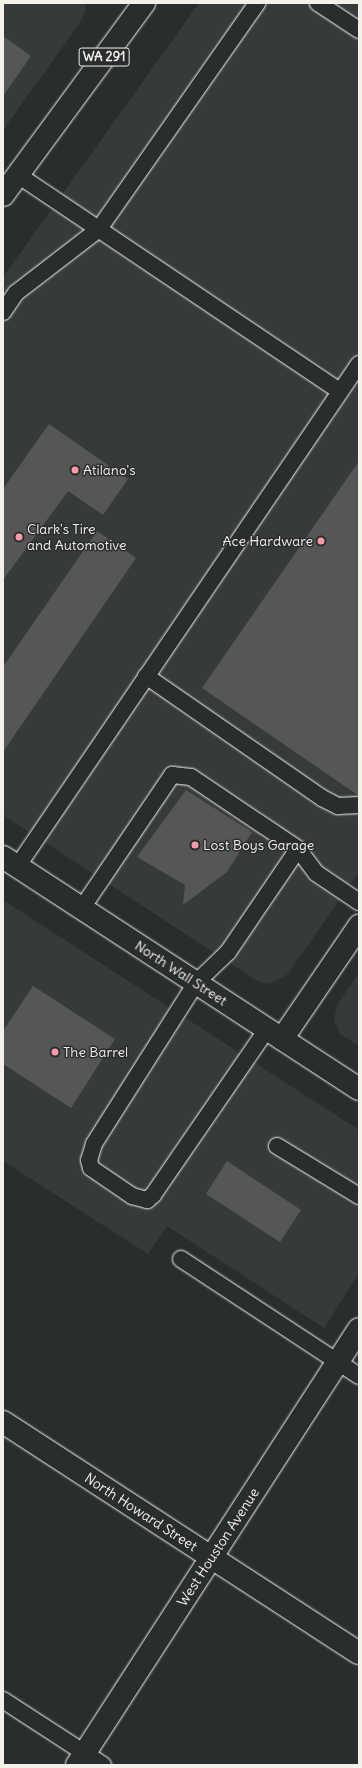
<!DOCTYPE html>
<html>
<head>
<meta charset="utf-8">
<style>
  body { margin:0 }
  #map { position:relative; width:362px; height:1768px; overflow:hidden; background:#2a2d2e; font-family:Delius,sans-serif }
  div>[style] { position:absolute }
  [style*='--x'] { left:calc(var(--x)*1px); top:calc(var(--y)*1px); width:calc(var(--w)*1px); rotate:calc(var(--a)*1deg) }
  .built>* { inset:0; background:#373a3a }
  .building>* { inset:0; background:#555756 }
  .roads { filter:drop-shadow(0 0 1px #f4f1e8) drop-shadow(0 0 1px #f4f1e8) }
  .service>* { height:16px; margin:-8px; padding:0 8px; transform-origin:8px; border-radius:8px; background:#2a2d2e }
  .minor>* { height:22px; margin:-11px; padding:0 11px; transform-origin:11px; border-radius:11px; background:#2a2d2e }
  .tertiary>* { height:22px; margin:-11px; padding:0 11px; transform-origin:11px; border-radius:11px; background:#2a2d2e }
  .primary>* { height:22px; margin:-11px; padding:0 11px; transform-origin:11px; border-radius:11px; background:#2a2d2e }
  .dots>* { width:11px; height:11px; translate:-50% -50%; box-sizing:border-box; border:2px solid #2a2d2e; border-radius:50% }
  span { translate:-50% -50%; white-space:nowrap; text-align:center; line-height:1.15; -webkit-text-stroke:3px #2a2d2e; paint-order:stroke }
  .shield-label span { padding:1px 3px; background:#2a2d2e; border:1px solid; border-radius:3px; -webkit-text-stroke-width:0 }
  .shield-label { font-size:13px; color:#f4f1e8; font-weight:700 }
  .poi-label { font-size:14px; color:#f4f1e8 }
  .left { translate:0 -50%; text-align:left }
  .right { translate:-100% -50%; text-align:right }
  .street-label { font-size:14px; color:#f4f1e8 }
  .frame { position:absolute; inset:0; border:4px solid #f4f1e8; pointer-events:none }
</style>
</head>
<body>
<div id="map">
  <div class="built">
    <div style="clip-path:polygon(3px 3px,85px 3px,86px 9px,80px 23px,3px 130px)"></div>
    <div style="clip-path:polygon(199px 3px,359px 3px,359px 872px,287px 975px,269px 984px,259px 982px,3px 815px,3px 277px)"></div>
    <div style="clip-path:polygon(3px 900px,359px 1130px,359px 1273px,324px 1328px,167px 1226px,148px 1254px,3px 1161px)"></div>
    <div style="clip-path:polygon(359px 973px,359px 1046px,340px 1034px,334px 1020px,337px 1005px)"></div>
  </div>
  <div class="building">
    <div style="clip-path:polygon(3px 36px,31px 56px,3px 96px)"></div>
    <div style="clip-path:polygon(49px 424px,128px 479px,103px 515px,68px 491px,3px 580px,3px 489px)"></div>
    <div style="clip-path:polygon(359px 461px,359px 796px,202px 688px)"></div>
    <div style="clip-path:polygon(97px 531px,136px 558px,3px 752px,3px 667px)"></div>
    <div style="clip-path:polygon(186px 790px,252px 832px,227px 872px,183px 905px,185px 885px,137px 857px)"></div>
    <div style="clip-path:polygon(33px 986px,115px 1039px,71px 1108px,3px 1064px,3px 1031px)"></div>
    <div style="clip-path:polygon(227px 1161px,301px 1210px,280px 1242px,206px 1194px)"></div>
  </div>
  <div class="roads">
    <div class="service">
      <div style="--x:318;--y:3;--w:49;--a:33.4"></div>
      <div style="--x:18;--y:175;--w:388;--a:33.9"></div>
      <div style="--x:3;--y:312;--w:23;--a:-56"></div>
      <div style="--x:16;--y:293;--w:105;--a:-37.6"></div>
      <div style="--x:99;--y:229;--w:276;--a:-55"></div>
      <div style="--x:146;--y:676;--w:214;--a:34.7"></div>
      <div style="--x:322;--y:798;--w:18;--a:27"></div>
      <div style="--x:338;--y:806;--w:21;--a:-3"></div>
      <div style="--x:298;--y:849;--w:30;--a:53"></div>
      <div style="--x:316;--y:873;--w:52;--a:34"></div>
      <div style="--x:17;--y:867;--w:608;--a:-55.79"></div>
      <div style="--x:82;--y:908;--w:161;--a:-55.9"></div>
      <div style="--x:172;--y:775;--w:19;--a:6"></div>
      <div style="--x:191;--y:777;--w:129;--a:33.9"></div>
      <div style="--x:298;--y:849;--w:125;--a:124.2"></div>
      <div style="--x:228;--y:952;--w:45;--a:135.9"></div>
      <div style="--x:196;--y:983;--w:191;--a:122.4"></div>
      <div style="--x:94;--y:1144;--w:17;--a:107"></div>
      <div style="--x:89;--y:1160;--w:8;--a:76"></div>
      <div style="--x:91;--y:1168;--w:50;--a:34.3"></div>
      <div style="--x:132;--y:1196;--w:16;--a:15"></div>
      <div style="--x:147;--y:1200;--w:8;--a:-40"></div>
      <div style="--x:153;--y:1195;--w:201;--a:-55.5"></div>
      <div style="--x:277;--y:1146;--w:96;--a:31.4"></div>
      <div style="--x:181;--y:1259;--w:213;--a:33.3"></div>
      <div style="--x:3;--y:1700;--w:119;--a:33"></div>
    </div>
    <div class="minor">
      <div style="--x:282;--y:1039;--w:137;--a:-55.7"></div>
      <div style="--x:3;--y:1422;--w:424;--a:33"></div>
      <div style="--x:77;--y:1765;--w:519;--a:-57.11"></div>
    </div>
    <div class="tertiary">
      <div style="--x:3;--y:857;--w:425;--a:33.1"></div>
    </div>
    <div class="primary">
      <div style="--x:3;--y:195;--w:238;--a:-53.7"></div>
    </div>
  </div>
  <div class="dots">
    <div style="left:75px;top:470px;background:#ff9aa2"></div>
    <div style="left:19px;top:537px;background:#ff9aa2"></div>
    <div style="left:321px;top:541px;background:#ff9aa2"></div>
    <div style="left:195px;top:845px;background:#ff9aa2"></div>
    <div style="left:55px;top:1052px;background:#ff9aa2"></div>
  </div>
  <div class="shield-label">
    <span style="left:104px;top:57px">WA 291</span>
  </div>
  <div class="poi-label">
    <span class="left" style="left:83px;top:470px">Atilano's</span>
    <span class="left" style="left:27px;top:537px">Clark's Tire<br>and Automotive</span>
    <span class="right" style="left:313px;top:541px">Ace Hardware</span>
    <span class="left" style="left:203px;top:845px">Lost Boys Garage</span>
    <span class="left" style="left:63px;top:1052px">The Barrel</span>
  </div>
  <div class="street-label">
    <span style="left:181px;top:973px;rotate:33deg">North Wall Street</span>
    <span style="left:141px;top:1512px;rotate:33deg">North Howard Street</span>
    <span style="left:218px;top:1547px;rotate:-57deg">West Houston Avenue</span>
  </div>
  <div class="frame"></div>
</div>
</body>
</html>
